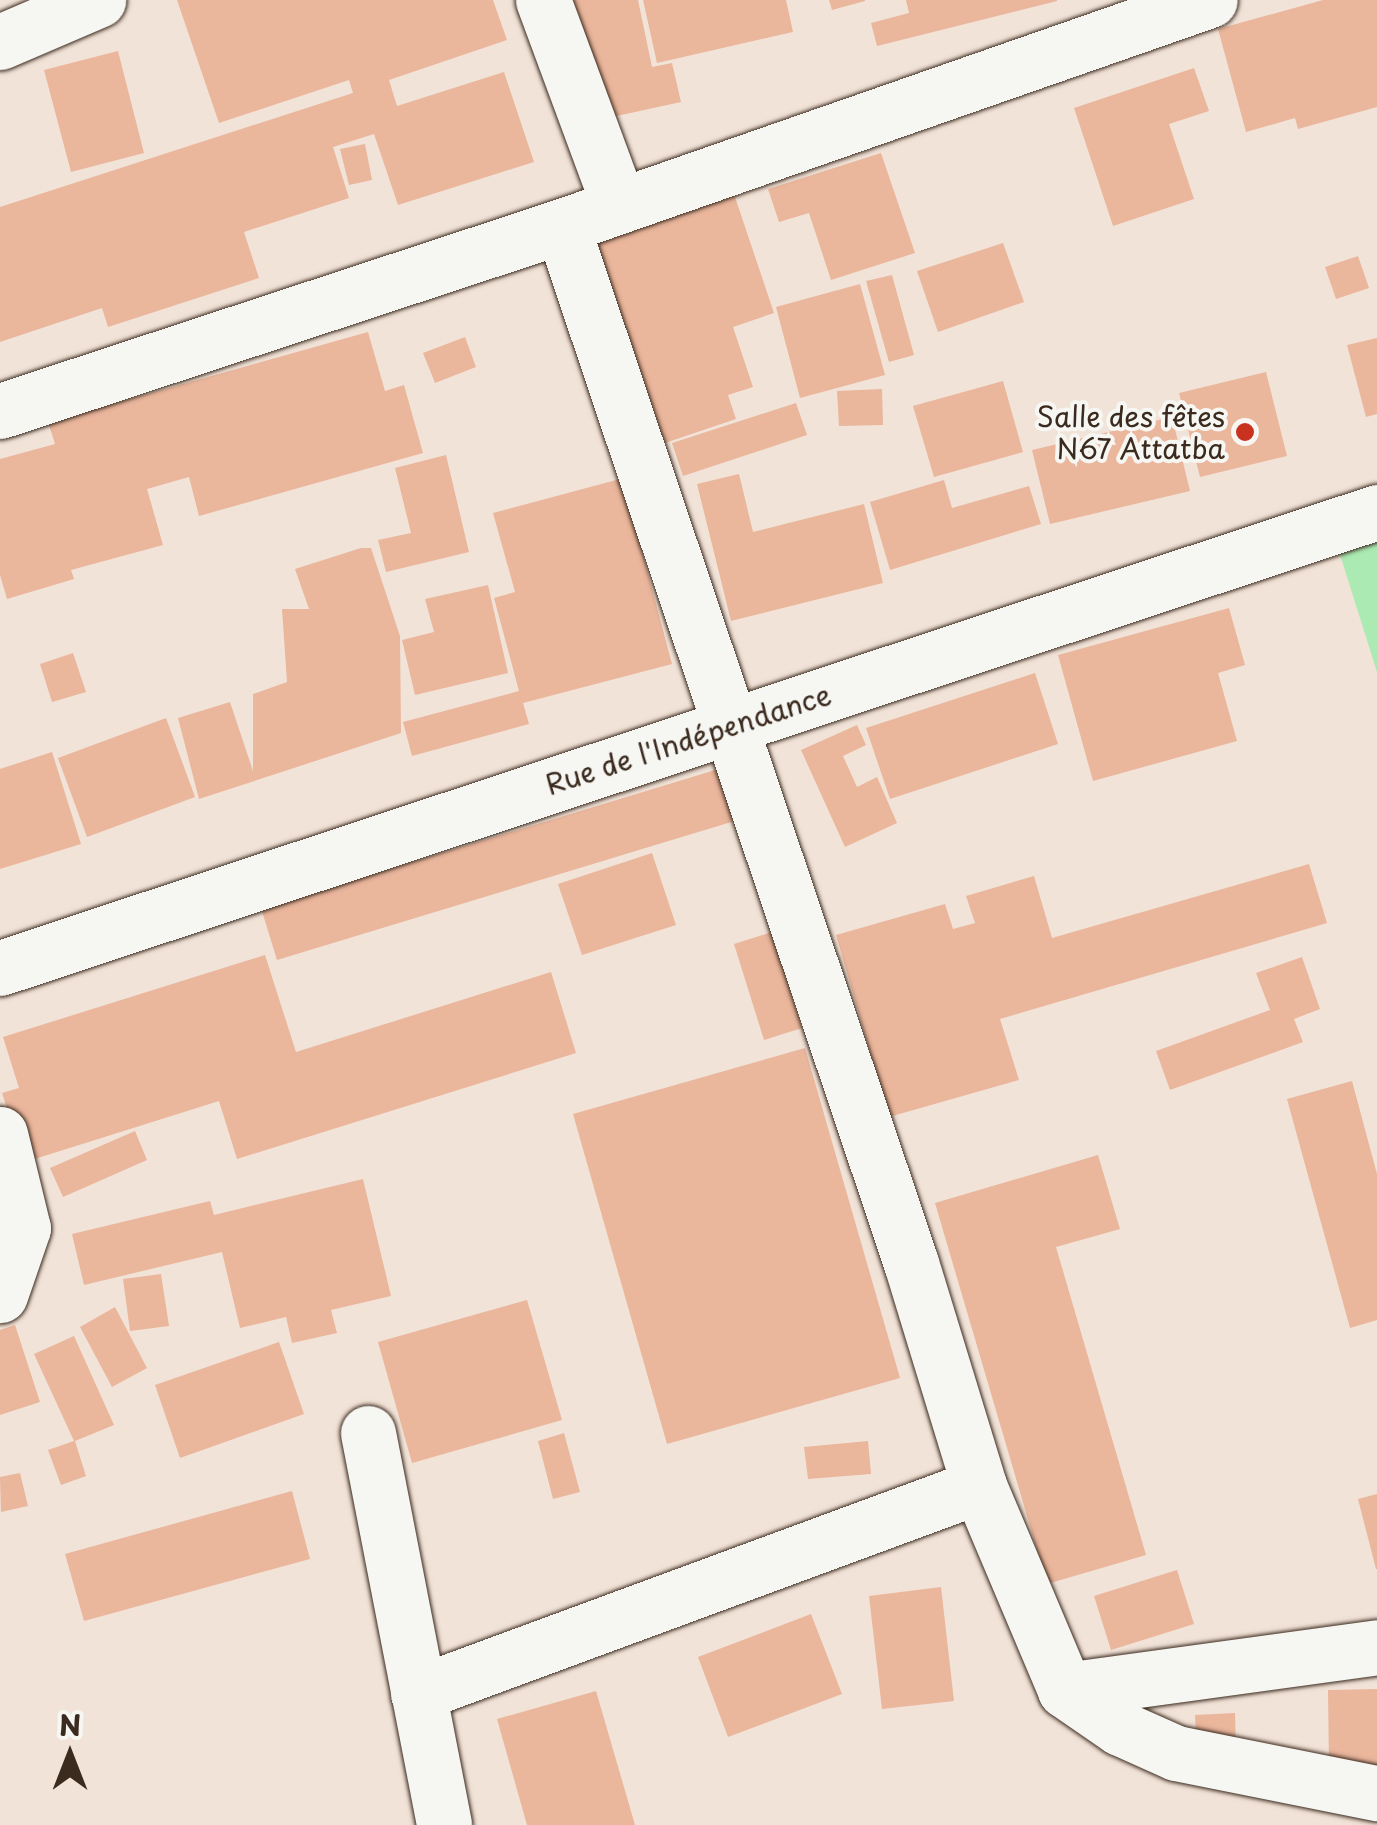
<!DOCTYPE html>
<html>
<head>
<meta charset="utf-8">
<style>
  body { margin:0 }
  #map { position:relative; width:1377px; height:1825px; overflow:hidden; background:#f2e3d8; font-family:"Playpen Sans",sans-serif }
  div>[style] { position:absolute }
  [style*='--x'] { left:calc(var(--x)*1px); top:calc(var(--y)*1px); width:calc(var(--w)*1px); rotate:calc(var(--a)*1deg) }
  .green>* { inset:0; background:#abeab2 }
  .building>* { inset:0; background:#eab69c }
  .roads { filter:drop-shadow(0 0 2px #3b2a1e) drop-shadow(0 0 2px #3b2a1e) }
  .minor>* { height:55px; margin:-27.5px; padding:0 27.5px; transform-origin:27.5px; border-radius:27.5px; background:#f6f6f2 }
  .secondary>* { height:55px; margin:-27.5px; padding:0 27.5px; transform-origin:27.5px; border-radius:27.5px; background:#f6f6f2 }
  .dots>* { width:28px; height:28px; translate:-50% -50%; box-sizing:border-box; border:5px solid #f6f6f2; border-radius:50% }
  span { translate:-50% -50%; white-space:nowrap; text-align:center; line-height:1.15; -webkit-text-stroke:8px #f6f6f2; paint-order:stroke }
  .poi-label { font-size:28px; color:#3b2a1e }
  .right { translate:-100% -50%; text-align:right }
  .street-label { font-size:28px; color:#3b2a1e }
  .north { position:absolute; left:20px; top:1705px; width:100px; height:100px; -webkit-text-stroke:8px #f6f6f2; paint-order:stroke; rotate:0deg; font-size:28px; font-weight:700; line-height:40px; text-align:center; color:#3b2a1e }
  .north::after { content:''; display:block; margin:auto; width:35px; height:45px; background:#3b2a1e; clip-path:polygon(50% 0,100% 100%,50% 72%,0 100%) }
</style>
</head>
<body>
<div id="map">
  <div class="green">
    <div style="clip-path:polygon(1377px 533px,1377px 672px,1337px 545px)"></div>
  </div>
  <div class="building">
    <div style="clip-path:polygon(177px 0,493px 0,507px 40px,389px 80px,397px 106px,504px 72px,534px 162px,398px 205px,374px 134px,333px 147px,349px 198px,244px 232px,259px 278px,108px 327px,102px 308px,0 342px,0 207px,353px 93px,349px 80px,219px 123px)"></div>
    <div style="clip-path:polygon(563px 0,638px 0,652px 67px,672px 63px,681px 102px,589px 122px)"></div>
    <div style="clip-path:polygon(643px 0,786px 0,793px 32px,657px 63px)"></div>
    <div style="clip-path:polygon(829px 0,865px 0,865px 1px,832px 10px)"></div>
    <div style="clip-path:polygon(906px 0,1057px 0,1057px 1px,877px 46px,871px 23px,909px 13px)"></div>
    <div style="clip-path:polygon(1323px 0,1377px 0,1377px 107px,1298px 129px,1295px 118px,1246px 132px,1218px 29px)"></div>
    <div style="clip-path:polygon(118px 51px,144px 153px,71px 172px,44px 70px)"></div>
    <div style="clip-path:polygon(1194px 68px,1209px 111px,1169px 124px,1194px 199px,1113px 226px,1074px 108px)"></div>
    <div style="clip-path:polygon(365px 144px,372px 180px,349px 185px,340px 149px)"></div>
    <div style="clip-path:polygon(881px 153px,915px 253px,831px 280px,809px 213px,779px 222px,768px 189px)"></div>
    <div style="clip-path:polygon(734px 194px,774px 313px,733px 327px,753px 387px,728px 395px,736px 419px,662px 444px,594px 241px)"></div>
    <div style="clip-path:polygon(1003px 243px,1024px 302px,938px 332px,917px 271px)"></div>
    <div style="clip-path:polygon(1358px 256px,1369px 288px,1336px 299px,1325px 267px)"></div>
    <div style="clip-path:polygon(892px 275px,914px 355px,889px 362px,866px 281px)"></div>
    <div style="clip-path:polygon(860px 284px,885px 375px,800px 398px,776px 307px)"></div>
    <div style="clip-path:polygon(368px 332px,385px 391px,404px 385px,423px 453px,199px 516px,189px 477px,147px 489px,163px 545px,71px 570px,74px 579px,7px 599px,0 575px,0 459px,55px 444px,48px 422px)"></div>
    <div style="clip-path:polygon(465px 337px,476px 367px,435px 383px,423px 353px)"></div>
    <div style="clip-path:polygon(1377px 338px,1377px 414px,1366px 417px,1347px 345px)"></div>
    <div style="clip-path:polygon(1266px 372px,1287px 456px,1200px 477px,1179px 393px)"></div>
    <div style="clip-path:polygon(1003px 381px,1023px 452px,934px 477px,913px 406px)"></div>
    <div style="clip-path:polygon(882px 389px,883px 425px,839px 426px,837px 391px)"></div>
    <div style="clip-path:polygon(796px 403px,807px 435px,683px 476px,672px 443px)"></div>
    <div style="clip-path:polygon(1172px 417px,1190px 491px,1050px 524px,1032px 450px)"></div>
    <div style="clip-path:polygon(446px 455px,469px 552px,386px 572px,378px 540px,411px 533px,395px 468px)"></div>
    <div style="clip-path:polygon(739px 474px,753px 532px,864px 504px,883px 583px,731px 621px,697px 484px)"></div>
    <div style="clip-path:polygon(635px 475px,633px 517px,672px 664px,523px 703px,529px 724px,412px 756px,403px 722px,519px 691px,494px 598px,515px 592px,493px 513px)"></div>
    <div style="clip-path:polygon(944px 480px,952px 508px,1029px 486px,1041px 524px,890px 570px,870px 502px)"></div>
    <div style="clip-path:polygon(361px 548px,371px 548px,400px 636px,401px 733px,199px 799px,178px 718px,230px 702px,253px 771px,253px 694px,287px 682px,282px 609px,309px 609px,295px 569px)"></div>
    <div style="clip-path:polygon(488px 585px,508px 673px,415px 695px,402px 640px,434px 632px,425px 599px)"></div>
    <div style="clip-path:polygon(1229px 608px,1245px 665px,1218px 673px,1237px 741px,1093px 781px,1058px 655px)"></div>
    <div style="clip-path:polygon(73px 653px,86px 692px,52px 702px,40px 664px)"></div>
    <div style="clip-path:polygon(1035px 673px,1058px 744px,890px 799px,866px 728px)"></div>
    <div style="clip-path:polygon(166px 718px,195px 797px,87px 837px,58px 758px)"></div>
    <div style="clip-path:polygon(857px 725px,866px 745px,843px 756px,857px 787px,877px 777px,897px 823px,845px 847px,801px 750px)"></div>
    <div style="clip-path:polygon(52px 752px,81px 844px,0 869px,0 769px)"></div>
    <div style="clip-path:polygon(735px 764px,751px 816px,277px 960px,261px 908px)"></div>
    <div style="clip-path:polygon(652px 853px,676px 925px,582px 955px,558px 884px)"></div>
    <div style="clip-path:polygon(1309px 864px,1327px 923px,1000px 1019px,1019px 1080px,889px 1117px,836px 935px,945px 904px,953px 929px,975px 923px,966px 896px,1034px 876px,1052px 938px)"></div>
    <div style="clip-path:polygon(772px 932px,802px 1028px,764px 1040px,734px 944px)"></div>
    <div style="clip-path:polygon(265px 955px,296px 1052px,551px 972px,576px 1053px,237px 1159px,219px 1101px,25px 1162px,2px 1093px,19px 1088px,3px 1037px)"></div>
    <div style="clip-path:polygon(1302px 957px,1320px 1009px,1294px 1019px,1303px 1042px,1170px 1090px,1156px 1051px,1270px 1010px,1256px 973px)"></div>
    <div style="clip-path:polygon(805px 1048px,900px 1378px,667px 1444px,573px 1114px)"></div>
    <div style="clip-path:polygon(1352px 1081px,1377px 1174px,1377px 1320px,1350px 1328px,1287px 1099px)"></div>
    <div style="clip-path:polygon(135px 1131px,147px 1160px,63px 1197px,50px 1168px)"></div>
    <div style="clip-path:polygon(1098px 1155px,1120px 1229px,1056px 1247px,1146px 1555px,1047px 1584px,935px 1203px)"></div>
    <div style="clip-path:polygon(363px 1179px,391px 1296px,331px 1310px,337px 1333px,292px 1343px,286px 1317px,240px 1328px,222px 1252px,84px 1285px,72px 1234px,210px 1201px,214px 1215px)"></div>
    <div style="clip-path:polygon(161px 1274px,169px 1326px,130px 1331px,123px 1279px)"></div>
    <div style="clip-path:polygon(527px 1300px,562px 1420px,412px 1463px,378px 1342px)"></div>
    <div style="clip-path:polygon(115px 1307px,147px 1368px,112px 1387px,80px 1327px)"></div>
    <div style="clip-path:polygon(15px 1325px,40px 1402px,0 1415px,0 1330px)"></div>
    <div style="clip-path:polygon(74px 1336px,114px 1425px,75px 1441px,86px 1476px,61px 1485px,48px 1450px,74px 1441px,34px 1354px)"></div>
    <div style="clip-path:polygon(279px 1342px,304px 1414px,180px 1458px,155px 1385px)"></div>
    <div style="clip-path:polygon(564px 1433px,580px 1492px,553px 1499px,538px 1441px)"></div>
    <div style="clip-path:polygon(868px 1441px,871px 1474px,808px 1479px,804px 1447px)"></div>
    <div style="clip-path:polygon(20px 1473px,28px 1506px,1px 1512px,0 1477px)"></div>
    <div style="clip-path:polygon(292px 1491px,310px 1559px,84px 1621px,65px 1554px)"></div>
    <div style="clip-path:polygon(1377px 1494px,1377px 1569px,1376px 1569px,1358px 1499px)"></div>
    <div style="clip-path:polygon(1177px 1570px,1194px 1624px,1111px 1650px,1094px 1596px)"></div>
    <div style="clip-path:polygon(941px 1587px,954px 1701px,882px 1709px,869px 1596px)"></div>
    <div style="clip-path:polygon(811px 1614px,842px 1694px,728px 1737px,698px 1657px)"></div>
    <div style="clip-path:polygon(1377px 1689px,1377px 1766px,1329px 1766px,1328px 1690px)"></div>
    <div style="clip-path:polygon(596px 1691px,635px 1825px,527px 1825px,497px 1719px)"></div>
    <div style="clip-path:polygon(1235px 1713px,1236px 1751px,1197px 1753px,1195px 1715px)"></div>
  </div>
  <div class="roads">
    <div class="minor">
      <div style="--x:543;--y:0;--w:219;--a:69.7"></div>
      <div style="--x:0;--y:42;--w:107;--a:-23.2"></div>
      <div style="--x:562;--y:226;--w:1094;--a:71.4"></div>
      <div style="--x:911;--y:1263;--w:233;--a:73"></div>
      <div style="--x:979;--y:1486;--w:221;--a:67.1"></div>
      <div style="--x:1065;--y:1690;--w:67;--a:34.6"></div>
      <div style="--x:1120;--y:1728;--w:61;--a:24.1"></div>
      <div style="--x:1176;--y:1753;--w:205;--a:11.3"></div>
      <div style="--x:0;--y:411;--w:592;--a:-18.22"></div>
      <div style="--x:562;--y:226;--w:686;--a:-19.23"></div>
      <div style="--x:0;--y:1134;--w:97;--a:76.3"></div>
      <div style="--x:23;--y:1228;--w:71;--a:108.9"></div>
      <div style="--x:368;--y:1433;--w:399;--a:79"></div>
      <div style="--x:1065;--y:1690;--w:315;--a:-7.8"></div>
      <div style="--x:418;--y:1693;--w:598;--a:-20.25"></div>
    </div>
    <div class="secondary">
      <div style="--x:0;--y:968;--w:1451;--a:-18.32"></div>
    </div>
  </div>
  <div class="dots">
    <div style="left:1245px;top:432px;background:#c8321e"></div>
  </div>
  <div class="poi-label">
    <span class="right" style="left:1225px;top:432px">Salle des fêtes<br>N67 Attatba</span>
  </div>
  <div class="street-label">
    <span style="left:688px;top:739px;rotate:-18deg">Rue de l'Indépendance</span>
  </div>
  <div class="north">N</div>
</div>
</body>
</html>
